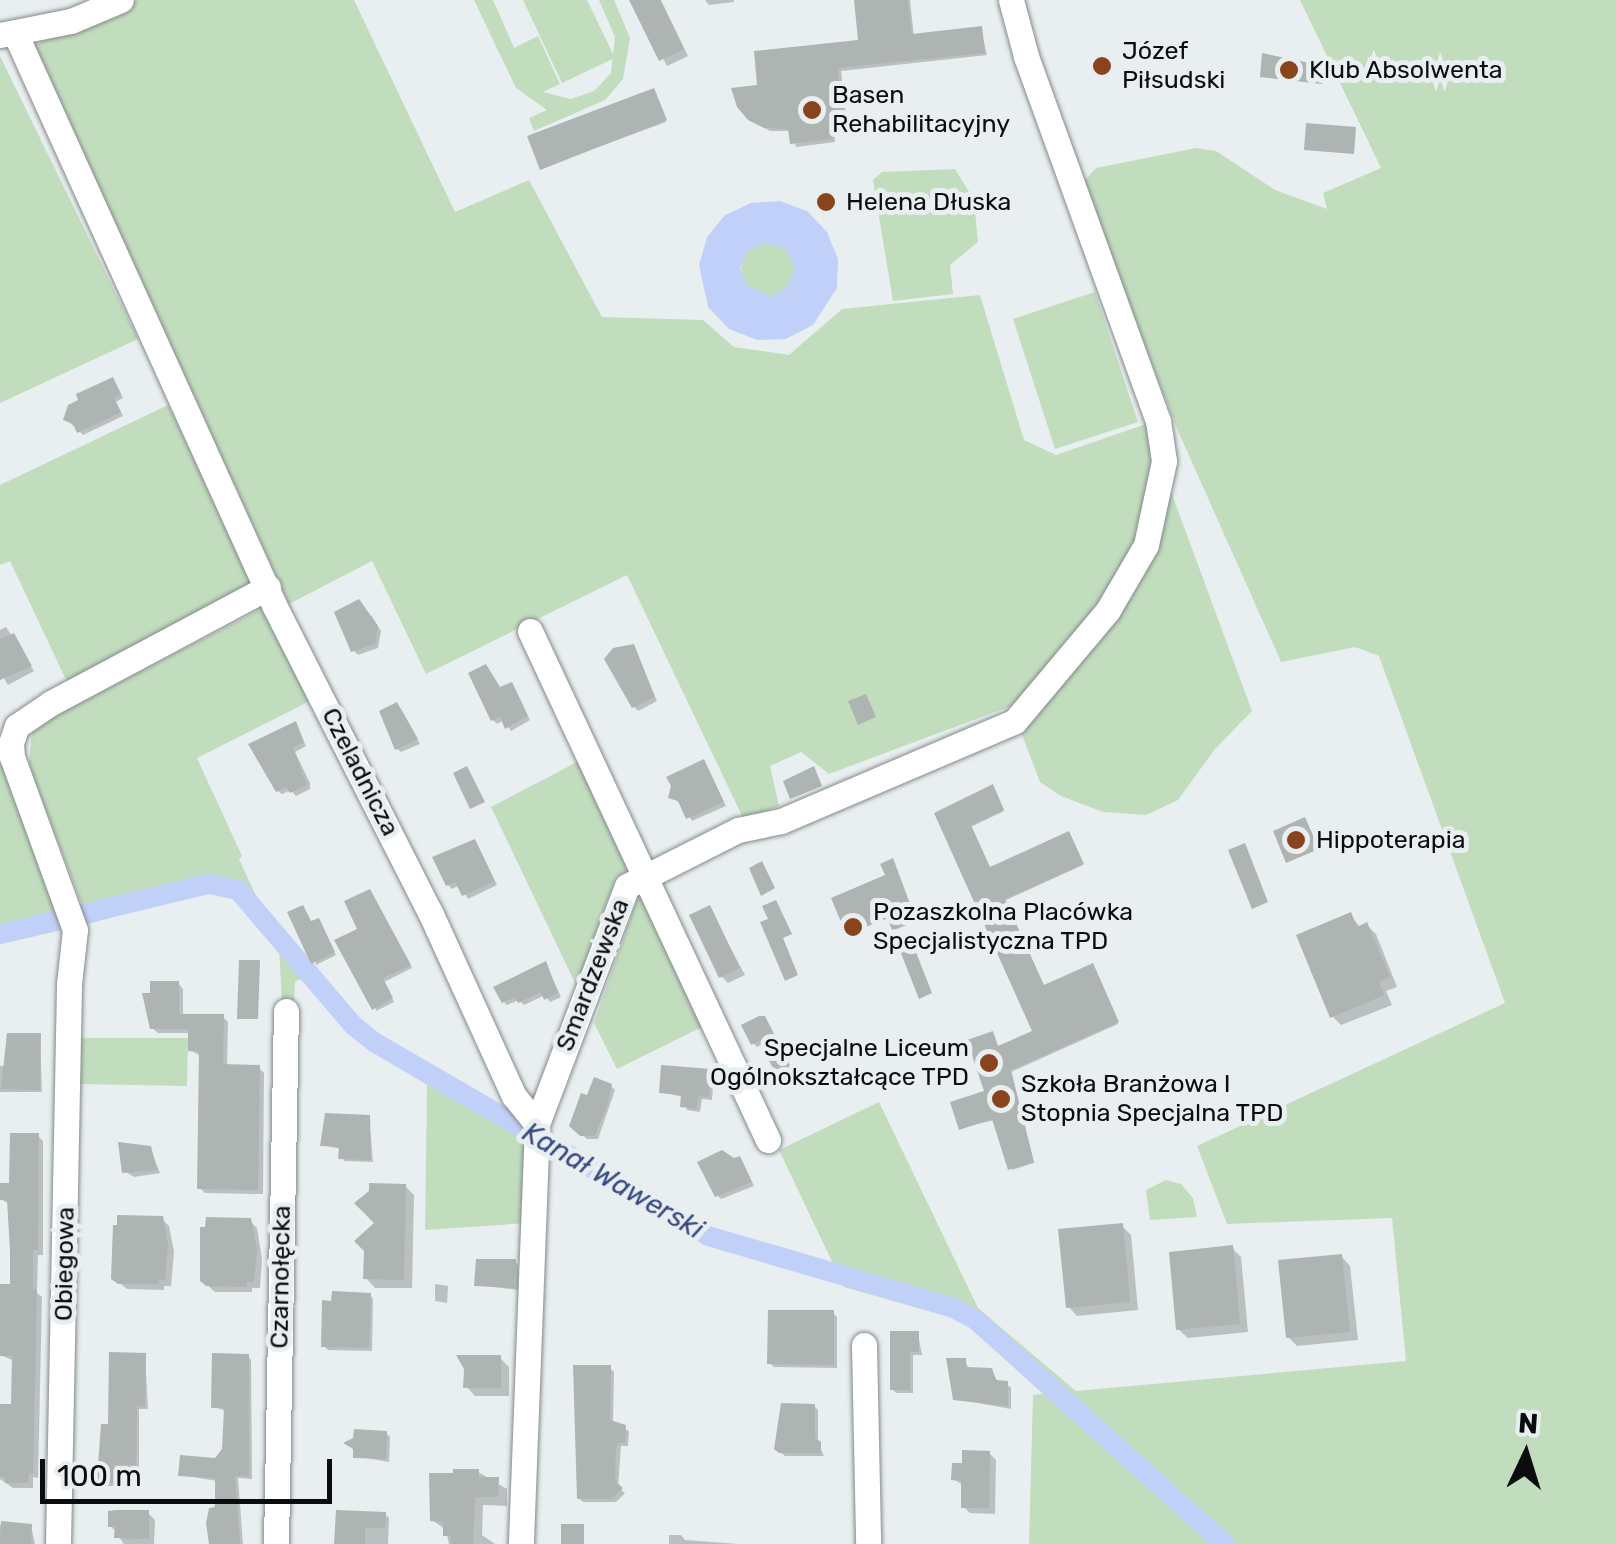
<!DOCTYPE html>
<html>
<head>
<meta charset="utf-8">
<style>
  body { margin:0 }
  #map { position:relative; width:1616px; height:1544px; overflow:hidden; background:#e9eff0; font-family:Rubik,sans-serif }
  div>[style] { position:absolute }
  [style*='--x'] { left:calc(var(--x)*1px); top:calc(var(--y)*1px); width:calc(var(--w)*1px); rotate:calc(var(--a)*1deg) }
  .green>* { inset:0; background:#c2ddbe }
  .round { border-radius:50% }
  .water>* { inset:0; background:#c1d0f9 }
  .shadow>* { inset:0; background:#0003 }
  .canal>* { height:20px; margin:-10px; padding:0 10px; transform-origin:10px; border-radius:10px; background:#c1d0f9 }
  .building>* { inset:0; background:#aeb4b2 }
  .roads { filter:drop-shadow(0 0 2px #84898a) drop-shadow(0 0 2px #84898a) }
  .minor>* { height:25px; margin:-12.5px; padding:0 12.5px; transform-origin:12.5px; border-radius:12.5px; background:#fff }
  .dots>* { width:28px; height:28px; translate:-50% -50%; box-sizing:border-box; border:5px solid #e9eff0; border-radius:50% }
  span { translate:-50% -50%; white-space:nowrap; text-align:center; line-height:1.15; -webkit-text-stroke:10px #e9eff0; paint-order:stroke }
  .poi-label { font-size:25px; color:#0a0c0d }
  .left { translate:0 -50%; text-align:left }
  .right { translate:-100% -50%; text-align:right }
  .street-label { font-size:25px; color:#0a0c0d }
  .water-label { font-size:28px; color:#384a87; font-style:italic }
  .north { position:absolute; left:1476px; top:1404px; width:100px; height:100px; -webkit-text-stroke:8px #e9eff0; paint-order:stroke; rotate:4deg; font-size:28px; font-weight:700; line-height:40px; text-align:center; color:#0a0c0d }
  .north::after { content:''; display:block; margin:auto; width:35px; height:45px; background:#0a0c0d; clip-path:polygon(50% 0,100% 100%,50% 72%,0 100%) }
  .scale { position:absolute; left:40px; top:1459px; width:292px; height:45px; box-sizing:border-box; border:5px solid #0a0c0d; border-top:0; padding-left:12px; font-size:30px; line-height:35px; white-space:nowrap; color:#0a0c0d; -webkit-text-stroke:8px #e9eff0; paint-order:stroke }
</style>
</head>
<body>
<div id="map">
  <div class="green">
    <div style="clip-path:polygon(138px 0,354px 0,455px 212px,529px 180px,602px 317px,703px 320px,734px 347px,789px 355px,842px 309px,980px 295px,1024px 440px,1056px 455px,1146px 424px,1252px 711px,1215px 749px,1178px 800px,1146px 815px,1103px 812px,1061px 796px,1040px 782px,1011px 706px,829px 774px,801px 752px,770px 766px,779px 806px,744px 820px,627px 575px,426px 674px,372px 561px,289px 604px,34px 45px)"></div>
    <div style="clip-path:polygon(474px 0,493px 0,527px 77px,514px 48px,538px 36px,560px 84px,543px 92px,571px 99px,594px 91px,611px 73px,615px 37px,599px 0,614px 0,630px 38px,623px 79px,605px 100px,534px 131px,529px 118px,547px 110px,516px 88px)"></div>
    <div style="clip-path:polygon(523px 0,587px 0,615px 58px,562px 83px)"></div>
    <div style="clip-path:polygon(1300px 0,1616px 0,1616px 1544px,1029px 1544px,1033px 1395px,1052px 1393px,1010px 1353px,960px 1320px,844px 1287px,779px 1150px,879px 1102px,978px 1308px,1076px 1391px,1406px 1361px,1392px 1218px,1227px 1224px,1197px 1146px,1505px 1003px,1379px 656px,1355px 647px,1281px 662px,1179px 433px,1082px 184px,1096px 168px,1196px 148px,1216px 151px,1275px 190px,1327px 209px,1323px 193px,1381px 168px)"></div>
    <div style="clip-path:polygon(0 56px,138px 339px,0 403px)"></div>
    <div style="clip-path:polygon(955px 169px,974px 200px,978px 242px,950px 265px,953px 294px,893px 301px,873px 180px,882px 172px)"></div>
    <div class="round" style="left:741px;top:242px;width:54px;height:54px"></div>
    <div style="clip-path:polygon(1095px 292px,1138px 422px,1055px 449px,1013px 319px)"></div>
    <div style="clip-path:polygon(168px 405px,256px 585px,67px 682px,10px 561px,0 565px,0 485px)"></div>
    <div style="clip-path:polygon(266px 606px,310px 701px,197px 758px,242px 856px,239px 859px,263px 911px,367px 1028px,508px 1112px,516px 1133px,528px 1140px,528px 1223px,425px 1230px,427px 1085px,347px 1030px,303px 979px,295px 981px,294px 1006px,282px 1005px,279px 947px,228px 893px,199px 893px,81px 926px,78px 913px,84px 910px,29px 765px,32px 728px)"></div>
    <div style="clip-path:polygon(0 758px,67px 929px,0 944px)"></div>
    <div style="clip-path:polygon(579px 761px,631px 869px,616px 877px,576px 985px,491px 807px)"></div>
    <div style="clip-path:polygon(644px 896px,706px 1025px,617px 1069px,594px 1023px,637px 900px)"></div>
    <div style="clip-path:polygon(78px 1038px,188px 1038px,187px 1086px,77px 1084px)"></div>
    <div style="clip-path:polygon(550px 1135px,717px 1231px,821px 1262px,830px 1281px,700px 1241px,545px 1150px)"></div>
    <div style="clip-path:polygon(1166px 1180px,1181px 1184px,1193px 1198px,1197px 1217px,1150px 1220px,1146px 1190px)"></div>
  </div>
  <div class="water">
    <div style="clip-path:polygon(evenodd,780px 201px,807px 211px,827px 232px,838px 259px,837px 288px,813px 325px,786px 339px,757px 340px,729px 329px,708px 307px,699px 265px,707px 237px,725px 215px,751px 203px,780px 201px,763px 243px,785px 248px,795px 268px,786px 289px,771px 296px,747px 286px,740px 269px,747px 252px,763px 243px)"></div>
  </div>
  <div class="shadow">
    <div style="clip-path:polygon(632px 0,661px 0,688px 56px,667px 66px)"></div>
    <div style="clip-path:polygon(705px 0,734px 0,734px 2px,709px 5px)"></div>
    <div style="clip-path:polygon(857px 0,910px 0,914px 37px,981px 29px,987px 55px,841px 71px,847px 125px,834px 127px,835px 142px,796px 147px,791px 131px,770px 131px,755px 123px,760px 88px,861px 42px)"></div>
    <div style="clip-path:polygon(655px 92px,666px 122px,542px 168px)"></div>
    <div style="clip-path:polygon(116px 384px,123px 398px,116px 402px,123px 416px,83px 435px,66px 419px)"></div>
    <div style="clip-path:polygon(371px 615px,381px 631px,378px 648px,358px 655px,354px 651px)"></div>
    <div style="clip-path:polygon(6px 627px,34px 671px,8px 685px,0 672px,0 630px)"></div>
    <div style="clip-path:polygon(633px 646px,657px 701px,638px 711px,634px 707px)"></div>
    <div style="clip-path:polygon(515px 689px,530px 720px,511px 731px,504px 720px,497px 724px,493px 720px,501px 690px)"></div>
    <div style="clip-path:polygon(401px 709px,420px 744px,401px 752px,397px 749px)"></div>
    <div style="clip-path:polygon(295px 724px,306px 746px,295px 752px,310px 783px,310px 789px,296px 796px,291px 790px,282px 794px,278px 791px)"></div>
    <div style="clip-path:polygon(704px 762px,726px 806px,692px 821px,682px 804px,671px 797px)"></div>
    <div style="clip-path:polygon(993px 788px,1004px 811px,971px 827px,990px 869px,1070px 835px,1083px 865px,1004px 901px,1044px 988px,1093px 968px,1118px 1024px,1011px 1072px,1034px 1163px,1012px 1170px,995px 1120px,961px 1128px,987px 1092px,998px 1049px,1036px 1032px,938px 814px)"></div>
    <div style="clip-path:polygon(474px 842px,497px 885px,468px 899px,460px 885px,452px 889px,448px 885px)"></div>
    <div style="clip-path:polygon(894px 862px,916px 921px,895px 930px,889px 918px,849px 934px)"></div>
    <div style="clip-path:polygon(372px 895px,412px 968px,384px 982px,394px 1002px,376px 1011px,361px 930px)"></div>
    <div style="clip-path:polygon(709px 908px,745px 975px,728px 983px,721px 976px)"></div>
    <div style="clip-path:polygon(1350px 915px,1361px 928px,1367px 925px,1376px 934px,1397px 987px,1386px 991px,1392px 1005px,1341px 1025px,1332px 1016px)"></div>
    <div style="clip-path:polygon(312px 924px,321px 924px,336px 955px,316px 965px)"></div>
    <div style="clip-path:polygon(546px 964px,561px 997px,550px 1002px,545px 995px,524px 1005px,519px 1000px,507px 1005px,504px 1002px)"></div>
    <div style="clip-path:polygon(178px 983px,183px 989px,183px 1017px,223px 1017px,228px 1022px,227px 1066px,259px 1068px,264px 1073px,263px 1194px,205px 1193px,200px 1188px,201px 1056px,190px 1050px,190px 1033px,158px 1033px,152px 1028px)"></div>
    <div style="clip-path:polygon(764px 1019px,797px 1079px,786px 1085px,763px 1044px,757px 1047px,753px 1043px)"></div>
    <div style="clip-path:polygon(40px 1036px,42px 1092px,0 1092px,0 1066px,10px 1066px)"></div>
    <div style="clip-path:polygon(710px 1071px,714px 1075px,712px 1100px,702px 1099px,700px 1112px,687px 1110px,683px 1097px,661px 1092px)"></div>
    <div style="clip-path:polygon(611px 1086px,615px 1090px,598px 1139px,587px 1139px,572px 1126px,589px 1098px)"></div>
    <div style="clip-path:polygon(369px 1117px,373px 1162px,344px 1161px,341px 1149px,323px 1145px)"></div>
    <div style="clip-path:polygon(38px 1136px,43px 1141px,43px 1255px,38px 1255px,37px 1293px,42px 1297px,38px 1478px,33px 1477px,33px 1488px,13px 1488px,0 1479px,0 1407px,14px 1407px,15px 1361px,0 1355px,0 1303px,13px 1287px,10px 1204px,0 1199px,0 1185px,12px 1185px)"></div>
    <div style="clip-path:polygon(150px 1148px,160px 1173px,134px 1177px,121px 1169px)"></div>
    <div style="clip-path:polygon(743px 1163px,754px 1186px,721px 1199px,717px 1195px)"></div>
    <div style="clip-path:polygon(405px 1186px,414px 1195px,412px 1288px,375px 1288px,366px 1278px,378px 1223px)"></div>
    <div style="clip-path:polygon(162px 1219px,169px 1226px,174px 1252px,171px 1286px,164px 1286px,164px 1290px,127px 1289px,114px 1278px)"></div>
    <div style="clip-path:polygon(250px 1221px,257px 1228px,262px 1259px,260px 1288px,252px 1288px,252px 1292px,215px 1292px,202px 1280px)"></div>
    <div style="clip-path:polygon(1122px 1226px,1131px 1235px,1138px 1310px,1077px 1316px,1068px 1306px)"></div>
    <div style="clip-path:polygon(1232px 1248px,1241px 1257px,1248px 1332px,1188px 1338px,1178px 1329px)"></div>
    <div style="clip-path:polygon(1341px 1256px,1350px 1266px,1358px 1340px,1297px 1346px,1288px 1337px)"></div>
    <div style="clip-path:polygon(515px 1261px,518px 1265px,518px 1290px,476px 1285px)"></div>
    <div style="clip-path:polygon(435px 1284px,448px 1286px,447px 1303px,435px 1301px)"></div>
    <div style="clip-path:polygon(370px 1295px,373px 1299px,372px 1351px,328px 1350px,324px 1346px)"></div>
    <div style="clip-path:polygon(833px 1313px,837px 1317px,837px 1368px,774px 1367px,770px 1363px)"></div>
    <div style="clip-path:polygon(918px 1334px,922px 1355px,913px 1355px,913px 1393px,896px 1393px,892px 1389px)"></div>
    <div style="clip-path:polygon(145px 1355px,148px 1409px,139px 1409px,139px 1468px,117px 1468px,117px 1486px,98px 1486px,94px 1482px,110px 1426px)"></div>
    <div style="clip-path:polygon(248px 1356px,251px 1360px,252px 1479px,238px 1478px,243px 1544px,211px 1544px,217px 1481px,180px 1475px,216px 1460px,225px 1450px,226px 1411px,214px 1407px)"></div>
    <div style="clip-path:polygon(500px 1358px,509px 1367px,509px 1396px,475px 1396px,466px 1386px)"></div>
    <div style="clip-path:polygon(965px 1360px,969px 1370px,991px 1370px,998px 1382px,1011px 1387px,1011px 1409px,955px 1399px)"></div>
    <div style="clip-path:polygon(610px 1368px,614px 1372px,613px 1423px,629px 1431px,628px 1446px,621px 1446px,618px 1487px,625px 1493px,616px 1502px,583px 1502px,579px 1498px)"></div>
    <div style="clip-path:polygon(814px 1406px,818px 1410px,818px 1443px,824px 1456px,785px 1456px,776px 1448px)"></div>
    <div style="clip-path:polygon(386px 1433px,390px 1437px,389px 1462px,355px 1456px)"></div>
    <div style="clip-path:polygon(989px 1453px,996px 1460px,995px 1514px,970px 1513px,963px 1506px,964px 1486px,954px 1479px,964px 1466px)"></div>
    <div style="clip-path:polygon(478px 1472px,507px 1489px,507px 1506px,483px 1505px,482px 1535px,495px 1544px,449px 1544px,446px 1530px,432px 1520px)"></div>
    <div style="clip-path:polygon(148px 1513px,155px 1520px,154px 1544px,124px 1544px,111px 1526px)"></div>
    <div style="clip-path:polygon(385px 1514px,389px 1518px,388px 1544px,337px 1544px)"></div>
    <div style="clip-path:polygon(0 1525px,31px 1526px,35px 1544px,0 1544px)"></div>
    <div style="clip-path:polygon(669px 1535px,681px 1535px,685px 1540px,739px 1544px,669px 1544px)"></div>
  </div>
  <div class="canal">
    <div style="--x:0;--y:934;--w:215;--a:-13.5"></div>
    <div style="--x:209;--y:884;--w:30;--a:12"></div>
    <div style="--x:238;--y:890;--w:177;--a:49.6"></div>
    <div style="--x:353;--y:1025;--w:27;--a:39"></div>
    <div style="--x:374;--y:1042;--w:386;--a:30.1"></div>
    <div style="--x:708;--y:1236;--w:253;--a:16.3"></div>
    <div style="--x:951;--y:1307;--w:28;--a:27"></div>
    <div style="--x:976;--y:1320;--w:335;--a:42"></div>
  </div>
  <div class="building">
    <div style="clip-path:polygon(629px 0,660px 0,684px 49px,659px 61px)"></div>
    <div style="clip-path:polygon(854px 0,908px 0,912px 34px,982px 26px,985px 53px,838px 68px,844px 122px,831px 124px,833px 139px,790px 144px,788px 129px,764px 128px,748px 120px,737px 107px,731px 88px,757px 85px,754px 51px,858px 40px)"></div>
    <div style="clip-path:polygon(1262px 53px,1324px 66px,1322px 84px,1260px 77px)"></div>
    <div style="clip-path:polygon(654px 88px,667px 120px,540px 170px,527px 136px)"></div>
    <div style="clip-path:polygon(1306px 123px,1356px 127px,1354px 154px,1304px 150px)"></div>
    <div style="clip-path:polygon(113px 377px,121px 394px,114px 398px,121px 412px,77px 433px,73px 424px,63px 420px,68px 405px,78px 400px,76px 394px)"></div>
    <div style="clip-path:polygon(359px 599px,378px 626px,375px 644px,351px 652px,334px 612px)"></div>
    <div style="clip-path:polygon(14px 633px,32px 666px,0 680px,0 639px)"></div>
    <div style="clip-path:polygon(634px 644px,655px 697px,632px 708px,604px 659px,613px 648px)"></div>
    <div style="clip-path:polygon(486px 664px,500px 687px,512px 682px,528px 716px,505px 729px,500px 717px,491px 721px,468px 673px)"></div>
    <div style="clip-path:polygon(866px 694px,876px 717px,858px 725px,848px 701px)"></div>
    <div style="clip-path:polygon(397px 702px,418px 739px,395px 750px,379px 711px)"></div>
    <div style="clip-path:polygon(296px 721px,304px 742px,293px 747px,307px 785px,290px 793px,286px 787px,276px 792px,248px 744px)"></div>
    <div style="clip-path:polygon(704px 759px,724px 802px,686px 819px,678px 801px,668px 798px,671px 786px,666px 777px)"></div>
    <div style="clip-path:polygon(467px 766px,485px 802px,470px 809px,453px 773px)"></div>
    <div style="clip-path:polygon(814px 766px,822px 786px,790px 799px,783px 781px)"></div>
    <div style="clip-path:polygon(993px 784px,1004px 810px,971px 825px,990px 867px,1069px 831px,1084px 864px,1005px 899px,1044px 985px,1093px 963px,1119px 1022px,1011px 1070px,1034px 1162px,1008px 1170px,992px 1119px,959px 1130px,950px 1102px,984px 1091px,967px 1040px,993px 1031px,998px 1046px,1032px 1031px,934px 813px)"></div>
    <div style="clip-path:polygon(1305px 817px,1319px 849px,1286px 863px,1273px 831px)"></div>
    <div style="clip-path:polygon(475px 839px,495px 881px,462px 896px,455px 882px,446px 886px,432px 857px)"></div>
    <div style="clip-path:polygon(1245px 843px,1268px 902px,1252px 909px,1228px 850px)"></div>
    <div style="clip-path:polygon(893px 858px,916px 920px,892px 930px,887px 917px,846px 934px,831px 898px,885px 875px,880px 864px)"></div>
    <div style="clip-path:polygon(762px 861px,775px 888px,761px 896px,749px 868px)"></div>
    <div style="clip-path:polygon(370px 889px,411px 965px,383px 978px,393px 998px,372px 1010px,334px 940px,357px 929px,344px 901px)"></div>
    <div style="clip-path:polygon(776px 900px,792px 934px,783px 938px,798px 975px,785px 981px,760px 922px,768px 919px,762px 906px)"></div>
    <div style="clip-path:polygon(303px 905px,311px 921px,319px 918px,335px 952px,311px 964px,287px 912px)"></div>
    <div style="clip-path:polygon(710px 905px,740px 968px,719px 978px,689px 915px)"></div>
    <div style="clip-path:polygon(1351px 912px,1357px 927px,1367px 922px,1390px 977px,1379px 982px,1384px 995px,1330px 1018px,1296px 935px)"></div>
    <div style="clip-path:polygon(908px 932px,932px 993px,919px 999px,895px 938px)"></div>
    <div style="clip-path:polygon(239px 960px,260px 960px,258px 1019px,237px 1019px)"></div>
    <div style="clip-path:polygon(546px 961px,558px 993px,544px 1000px,541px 992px,518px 1003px,515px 997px,502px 1003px,493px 987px)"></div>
    <div style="clip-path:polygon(150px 981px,179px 981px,179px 1014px,224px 1014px,223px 1064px,260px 1065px,258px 1190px,197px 1189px,199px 1052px,188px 1051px,188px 1029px,150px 1029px,142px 993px,150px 993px)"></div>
    <div style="clip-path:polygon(759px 1016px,765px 1016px,795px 1075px,780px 1082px,759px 1041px,751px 1045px,741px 1025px)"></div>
    <div style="clip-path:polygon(7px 1033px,41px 1033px,40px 1090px,1px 1089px)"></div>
    <div style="clip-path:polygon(661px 1065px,711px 1069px,709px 1097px,698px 1096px,697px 1109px,680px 1107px,681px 1095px,659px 1093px)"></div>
    <div style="clip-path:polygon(594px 1077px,612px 1084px,608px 1103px,595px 1136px,580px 1136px,569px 1126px,581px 1093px,587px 1095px)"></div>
    <div style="clip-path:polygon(325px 1113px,370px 1115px,371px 1160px,338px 1159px,339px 1147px,320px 1146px)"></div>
    <div style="clip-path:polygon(10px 1133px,39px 1133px,38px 1250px,33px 1250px,33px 1289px,37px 1289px,33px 1473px,29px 1473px,28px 1483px,5px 1483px,5px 1477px,0 1477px,0 1404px,11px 1404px,12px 1356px,0 1356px,0 1284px,10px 1284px,10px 1251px,7px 1200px,0 1200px,0 1183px,9px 1183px)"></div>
    <div style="clip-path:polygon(118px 1142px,151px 1146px,157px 1170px,122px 1173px)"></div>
    <div style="clip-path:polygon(722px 1150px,734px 1158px,740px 1156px,752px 1182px,715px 1197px,697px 1162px)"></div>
    <div style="clip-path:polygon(369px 1183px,406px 1184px,404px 1280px,363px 1279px,364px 1251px,354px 1241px,374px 1223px,354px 1203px,369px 1191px)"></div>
    <div style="clip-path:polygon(117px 1215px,163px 1216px,168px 1244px,165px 1280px,158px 1280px,159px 1284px,118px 1284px,111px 1279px,113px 1225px,117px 1225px)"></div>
    <div style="clip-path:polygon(206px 1217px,251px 1218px,257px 1250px,254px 1282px,247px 1282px,246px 1287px,206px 1286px,200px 1281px,200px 1227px,205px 1227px)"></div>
    <div style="clip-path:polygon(1123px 1223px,1130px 1302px,1066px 1308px,1058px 1229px)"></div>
    <div style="clip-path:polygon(1233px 1245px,1240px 1324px,1176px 1330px,1169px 1252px)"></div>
    <div style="clip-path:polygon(1342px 1254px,1350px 1332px,1286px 1338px,1278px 1260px)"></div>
    <div style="clip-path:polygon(476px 1259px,516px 1259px,514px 1288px,474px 1286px)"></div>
    <div style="clip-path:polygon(332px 1291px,371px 1293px,369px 1348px,321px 1347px,322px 1300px,331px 1301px)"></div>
    <div style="clip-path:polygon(768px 1310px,834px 1310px,834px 1365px,767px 1364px)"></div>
    <div style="clip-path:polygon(890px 1331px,919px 1331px,919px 1352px,910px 1352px,910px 1390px,890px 1390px)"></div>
    <div style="clip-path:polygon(109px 1352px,146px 1353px,145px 1407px,137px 1406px,136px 1465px,114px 1465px,114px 1483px,91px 1483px,92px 1465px,98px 1465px,101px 1424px,108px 1424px)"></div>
    <div style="clip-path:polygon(212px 1353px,249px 1354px,249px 1476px,235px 1476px,240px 1544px,209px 1544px,206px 1523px,209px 1508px,215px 1507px,215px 1478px,178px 1476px,180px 1455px,215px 1458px,222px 1449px,224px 1408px,211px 1408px)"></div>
    <div style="clip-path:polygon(456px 1355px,501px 1355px,501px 1388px,463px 1388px,464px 1369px)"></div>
    <div style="clip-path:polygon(946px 1358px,966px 1358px,966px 1367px,992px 1368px,996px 1380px,1008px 1381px,1008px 1406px,953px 1400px)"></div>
    <div style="clip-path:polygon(573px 1365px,611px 1365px,610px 1420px,626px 1425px,625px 1443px,618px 1443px,616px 1448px,615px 1481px,623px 1488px,611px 1499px,577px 1499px)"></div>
    <div style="clip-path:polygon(781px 1403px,815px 1404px,815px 1438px,821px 1442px,821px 1453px,779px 1453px,774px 1449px)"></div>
    <div style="clip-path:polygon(354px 1429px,387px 1431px,386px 1459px,353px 1458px,353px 1449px,343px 1443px,353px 1438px)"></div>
    <div style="clip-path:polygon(962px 1450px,990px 1451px,989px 1508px,961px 1508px,961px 1481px,951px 1480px,952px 1463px,962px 1463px)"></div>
    <div style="clip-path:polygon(453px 1469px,479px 1469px,479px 1477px,499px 1477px,498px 1497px,475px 1497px,473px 1544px,451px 1544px,451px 1536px,443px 1536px,443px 1522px,430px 1521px,429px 1473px,453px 1473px)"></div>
    <div style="clip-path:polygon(117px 1510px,149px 1510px,149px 1539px,114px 1538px,115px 1527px,108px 1527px,108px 1511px)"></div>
    <div style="clip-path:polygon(336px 1510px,386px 1512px,385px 1528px,365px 1528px,365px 1544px,334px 1544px)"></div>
    <div style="clip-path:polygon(1px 1521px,32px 1524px,31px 1544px,0 1544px)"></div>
    <div style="clip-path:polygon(561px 1524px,584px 1524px,584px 1544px,561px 1544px)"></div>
  </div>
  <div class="roads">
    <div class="minor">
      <div style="--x:15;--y:33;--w:630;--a:65.63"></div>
      <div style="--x:275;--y:607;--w:342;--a:63.1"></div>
      <div style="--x:430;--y:912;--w:202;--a:65.5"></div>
      <div style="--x:514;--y:1096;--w:36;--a:51"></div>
      <div style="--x:537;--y:1124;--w:420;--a:92.2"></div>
      <div style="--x:0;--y:35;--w:72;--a:-11.2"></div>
      <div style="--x:71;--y:21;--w:54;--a:-22.8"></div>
      <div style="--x:530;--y:631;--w:562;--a:64.94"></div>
      <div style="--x:537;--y:1124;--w:254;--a:-69.3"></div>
      <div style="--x:627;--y:886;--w:124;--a:-26.8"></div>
      <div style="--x:738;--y:830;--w:44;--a:-11.8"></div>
      <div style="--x:781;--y:821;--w:254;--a:-23.1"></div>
      <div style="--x:1015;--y:721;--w:145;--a:-50"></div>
      <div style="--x:1108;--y:610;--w:75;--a:-59.7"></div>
      <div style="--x:1146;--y:545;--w:86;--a:-77.9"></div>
      <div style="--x:1164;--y:461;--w:40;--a:-98.5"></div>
      <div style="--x:1158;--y:421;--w:388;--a:-109.9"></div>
      <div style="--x:1026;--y:56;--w:58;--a:-105"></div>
      <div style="--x:864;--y:1345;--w:199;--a:88.8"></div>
      <div style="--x:58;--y:1544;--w:560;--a:-88.87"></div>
      <div style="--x:69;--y:984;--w:54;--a:-83.7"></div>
      <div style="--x:75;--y:930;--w:184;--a:-110"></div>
      <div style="--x:12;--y:757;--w:14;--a:-94"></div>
      <div style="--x:11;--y:743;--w:18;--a:-71"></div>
      <div style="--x:17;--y:726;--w:41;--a:-34.1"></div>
      <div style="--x:51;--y:703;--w:246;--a:-28.1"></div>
      <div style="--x:276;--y:1544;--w:533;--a:-88.93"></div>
    </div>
  </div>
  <div class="dots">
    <div style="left:1102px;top:66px;background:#89431d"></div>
    <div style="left:1289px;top:70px;background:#89431d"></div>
    <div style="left:812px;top:110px;background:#89431d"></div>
    <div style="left:826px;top:202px;background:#89431d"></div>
    <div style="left:1296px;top:840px;background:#89431d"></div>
    <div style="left:853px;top:927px;background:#89431d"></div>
    <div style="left:989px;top:1063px;background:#89431d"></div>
    <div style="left:1001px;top:1099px;background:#89431d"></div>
  </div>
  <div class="poi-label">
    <span class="left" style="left:1122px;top:66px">Józef<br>Piłsudski</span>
    <span class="left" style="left:1309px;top:70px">Klub Absolwenta</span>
    <span class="left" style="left:832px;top:110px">Basen<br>Rehabilitacyjny</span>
    <span class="left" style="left:846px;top:202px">Helena Dłuska</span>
    <span class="left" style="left:1316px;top:840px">Hippoterapia</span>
    <span class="left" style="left:873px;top:927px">Pozaszkolna Placówka<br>Specjalistyczna TPD</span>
    <span class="right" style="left:969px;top:1063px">Specjalne Liceum<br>Ogólnokształcące TPD</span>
    <span class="left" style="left:1021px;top:1099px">Szkoła Branżowa I<br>Stopnia Specjalna TPD</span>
  </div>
  <div class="street-label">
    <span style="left:360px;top:772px;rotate:63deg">Czeladnicza</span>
    <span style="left:593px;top:975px;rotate:-69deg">Smardzewska</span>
    <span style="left:65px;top:1264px;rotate:-89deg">Obiegowa</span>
    <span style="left:281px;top:1277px;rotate:-89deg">Czarnołęcka</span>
  </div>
  <div class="water-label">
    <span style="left:613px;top:1181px;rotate:30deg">Kanał Wawerski</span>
  </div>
  <div class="north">N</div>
  <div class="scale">100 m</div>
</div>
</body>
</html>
